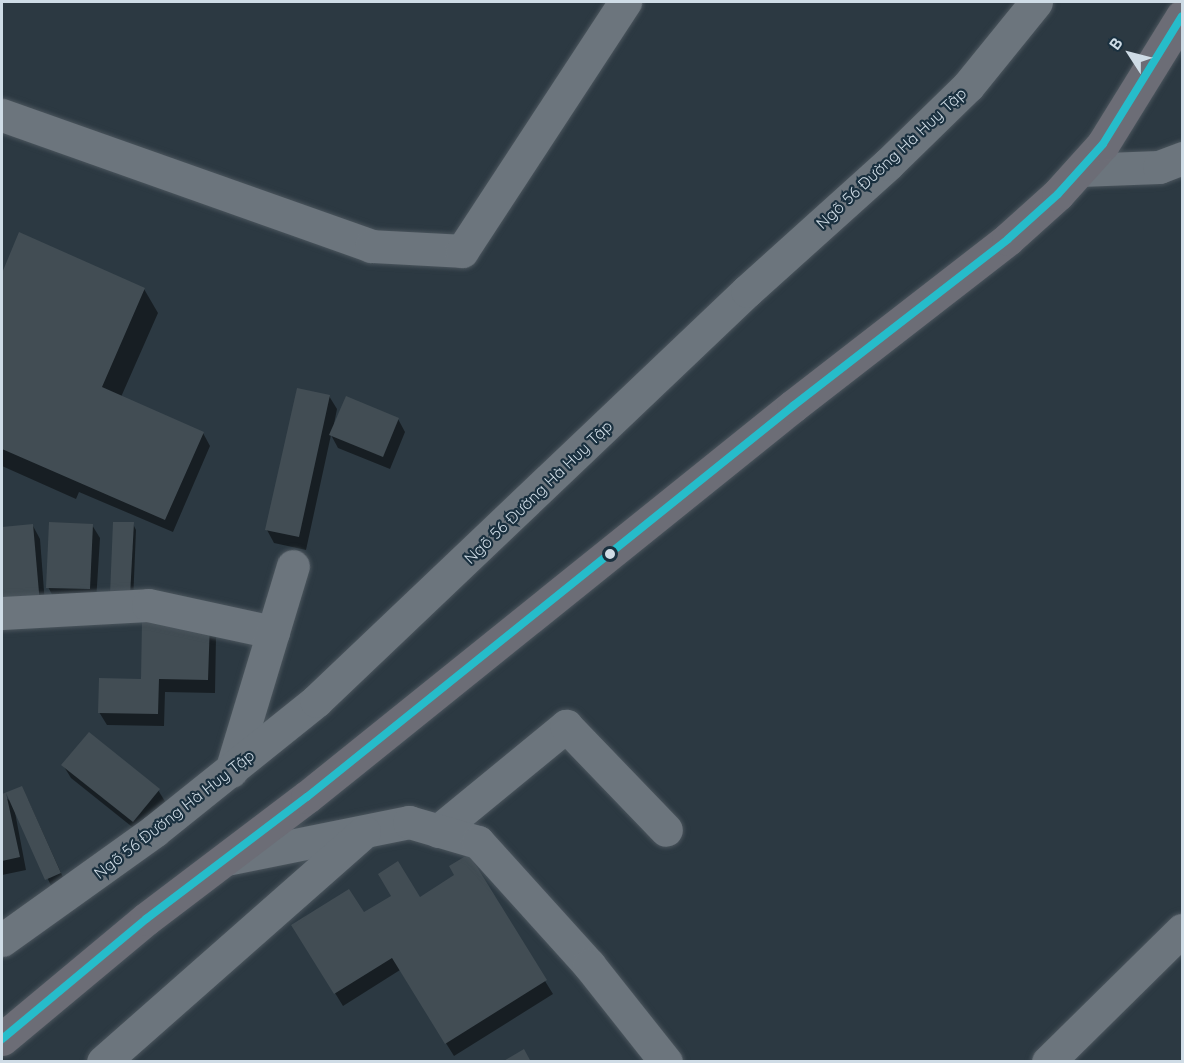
<!DOCTYPE html>
<html>
<head>
<meta charset="utf-8">
<style>
  body { margin:0 }
  #map { position:relative; width:1184px; height:1063px; overflow:hidden; background:#2c3942; font-family:Quicksand,sans-serif }
  div>[style] { position:absolute }
  [style*='--x'] { left:calc(var(--x)*1px); top:calc(var(--y)*1px); width:calc(var(--w)*1px); rotate:calc(var(--a)*1deg) }
  .shadow>* { inset:0; background:#0007 }
  .building>* { inset:0; background:#424d54 }
  .roads { filter:drop-shadow(0 0 2px #4b555d) drop-shadow(0 0 2px #4b555d) }
  .minor>* { height:33px; margin:-16.5px; padding:0 16.5px; transform-origin:16.5px; border-radius:16.5px; background:#6c757d }
  .major>* { height:33px; margin:-16.5px; padding:0 16.5px; transform-origin:16.5px; border-radius:16.5px; background:#6c6d76 }
  .bus-1>* { height:8px; margin:-4px; padding:0 4px; transform-origin:4px; border-radius:4px; background:#26bcca }
  .dots>* { width:16px; height:16px; translate:-50% -50%; box-sizing:border-box; border:3px solid #1a303f; border-radius:50% }
  span { translate:-50% -50%; white-space:nowrap; text-align:center; line-height:1.15; -webkit-text-stroke:4.5px #1a303f; paint-order:stroke }
  .street-label { font-size:16px; color:#cfdce6 }
  .frame { position:absolute; inset:0; border:3px solid #cfdce6; pointer-events:none }
  .north { position:absolute; left:1100px; top:24px; width:60px; height:60px; -webkit-text-stroke:4px #1a303f; paint-order:stroke; rotate:306deg; font-size:16px; font-weight:700; line-height:24px; text-align:center; color:#cfdce6 }
  .north::after { content:''; display:block; margin:auto; width:21px; height:27px; background:#cfdce6; clip-path:polygon(50% 0,100% 100%,50% 72%,0 100%) }
</style>
</head>
<body>
<div id="map">
  <div class="shadow">
    <div style="clip-path:polygon(20px 234px,144px 289px,158px 313px,121px 397px,203px 433px,210px 446px,173px 532px,79px 492px,76px 499px,2px 466px,2px 276px)"></div>
    <div style="clip-path:polygon(329px 396px,337px 409px,334px 424px,398px 419px,405px 432px,390px 469px,338px 448px,331px 435px,306px 550px,274px 543px,267px 530px)"></div>
    <div style="clip-path:polygon(133px 524px,136px 530px,133px 602px,115px 601px)"></div>
    <div style="clip-path:polygon(92px 525px,100px 538px,96px 602px,55px 600px,48px 587px)"></div>
    <div style="clip-path:polygon(33px 526px,40px 539px,46px 617px,2px 616px,2px 528px)"></div>
    <div style="clip-path:polygon(144px 621px,216px 636px,215px 693px,165px 692px,164px 726px,107px 725px,99px 712px,142px 680px)"></div>
    <div style="clip-path:polygon(63px 765px,158px 790px,166px 803px,141px 834px,71px 778px)"></div>
    <div style="clip-path:polygon(2px 795px,9px 800px,28px 800px,67px 886px,54px 892px,14px 807px,26px 870px,2px 875px)"></div>
    <div style="clip-path:polygon(468px 856px,553px 994px,454px 1056px,400px 970px,343px 1006px,301px 938px,363px 915px,424px 905px,456px 876px)"></div>
  </div>
  <div class="building">
    <div style="clip-path:polygon(19px 232px,145px 288px,102px 387px,204px 432px,165px 520px,2px 449px,2px 273px)"></div>
    <div style="clip-path:polygon(297px 388px,330px 395px,299px 537px,265px 530px)"></div>
    <div style="clip-path:polygon(346px 396px,399px 418px,383px 457px,329px 435px)"></div>
    <div style="clip-path:polygon(49px 522px,93px 524px,90px 589px,46px 588px)"></div>
    <div style="clip-path:polygon(113px 522px,134px 522px,130px 596px,110px 595px)"></div>
    <div style="clip-path:polygon(33px 524px,40px 604px,2px 607px,2px 527px)"></div>
    <div style="clip-path:polygon(142px 620px,210px 621px,208px 680px,159px 679px,158px 714px,98px 713px,99px 678px,141px 679px)"></div>
    <div style="clip-path:polygon(89px 732px,160px 789px,133px 822px,61px 765px)"></div>
    <div style="clip-path:polygon(22px 786px,61px 873px,45px 880px,6px 793px,20px 857px,2px 861px,2px 794px)"></div>
    <div style="clip-path:polygon(469px 854px,547px 980px,445px 1044px,392px 958px,334px 994px,291px 925px,349px 889px,364px 912px,391px 896px,378px 874px,398px 861px,420px 897px,454px 875px,449px 866px)"></div>
    <div style="clip-path:polygon(524px 1049px,531px 1062px,502px 1062px)"></div>
  </div>
  <div class="roads">
    <div class="minor">
      <div style="--x:2;--y:115;--w:392;--a:19.5"></div>
      <div style="--x:371;--y:246;--w:91;--a:3.1"></div>
      <div style="--x:462;--y:251;--w:298;--a:-56.8"></div>
      <div style="--x:1080;--y:170;--w:79;--a:-2.2"></div>
      <div style="--x:1159;--y:167;--w:25;--a:-21"></div>
      <div style="--x:2;--y:613;--w:146;--a:-3.1"></div>
      <div style="--x:148;--y:605;--w:128;--a:12.2"></div>
      <div style="--x:231;--y:771;--w:214;--a:-73.2"></div>
      <div style="--x:438;--y:831;--w:166;--a:-39.4"></div>
      <div style="--x:566;--y:726;--w:144;--a:46.1"></div>
      <div style="--x:226;--y:859;--w:187;--a:-11.4"></div>
      <div style="--x:409;--y:822;--w:72;--a:16.2"></div>
      <div style="--x:478;--y:842;--w:166;--a:47.9"></div>
      <div style="--x:589;--y:965;--w:124;--a:51.6"></div>
      <div style="--x:2;--y:940;--w:187;--a:-35.6"></div>
      <div style="--x:154;--y:831;--w:208;--a:-38.7"></div>
      <div style="--x:316;--y:701;--w:595;--a:-43.57"></div>
      <div style="--x:747;--y:291;--w:190;--a:-42"></div>
      <div style="--x:888;--y:164;--w:112;--a:-44.3"></div>
      <div style="--x:968;--y:86;--w:108;--a:-51"></div>
      <div style="--x:103;--y:1062;--w:348;--a:-41.4"></div>
      <div style="--x:1048;--y:1062;--w:188;--a:-44.6"></div>
    </div>
    <div class="major">
      <div style="--x:2;--y:1039;--w:187;--a:-39.8"></div>
      <div style="--x:146;--y:919;--w:202;--a:-37.2"></div>
      <div style="--x:307;--y:797;--w:624;--a:-38.82"></div>
      <div style="--x:793;--y:406;--w:272;--a:-37.8"></div>
      <div style="--x:1008;--y:239;--w:67;--a:-42"></div>
      <div style="--x:1058;--y:194;--w:67;--a:-48"></div>
      <div style="--x:1103;--y:144;--w:150;--a:-58.3"></div>
    </div>
  </div>
  <div class="bus-1">
    <div style="--x:2;--y:1039;--w:187;--a:-39.8"></div>
    <div style="--x:146;--y:919;--w:202;--a:-37.2"></div>
    <div style="--x:307;--y:797;--w:624;--a:-38.82"></div>
    <div style="--x:793;--y:406;--w:272;--a:-37.8"></div>
    <div style="--x:1008;--y:239;--w:67;--a:-42"></div>
    <div style="--x:1058;--y:194;--w:67;--a:-48"></div>
    <div style="--x:1103;--y:144;--w:150;--a:-58.3"></div>
  </div>
  <div class="dots">
    <div style="left:610px;top:554px;background:#cfdce6"></div>
  </div>
  <div class="street-label">
    <span style="left:891px;top:158px;rotate:-43deg">Ngõ 56 Đường Hà Huy Tập</span>
    <span style="left:538px;top:492px;rotate:-44deg">Ngõ 56 Đường Hà Huy Tập</span>
    <span style="left:174px;top:814px;rotate:-38deg">Ngõ 56 Đường Hà Huy Tập</span>
  </div>
  <div class="frame"></div>
  <div class="north">B</div>
</div>
</body>
</html>
